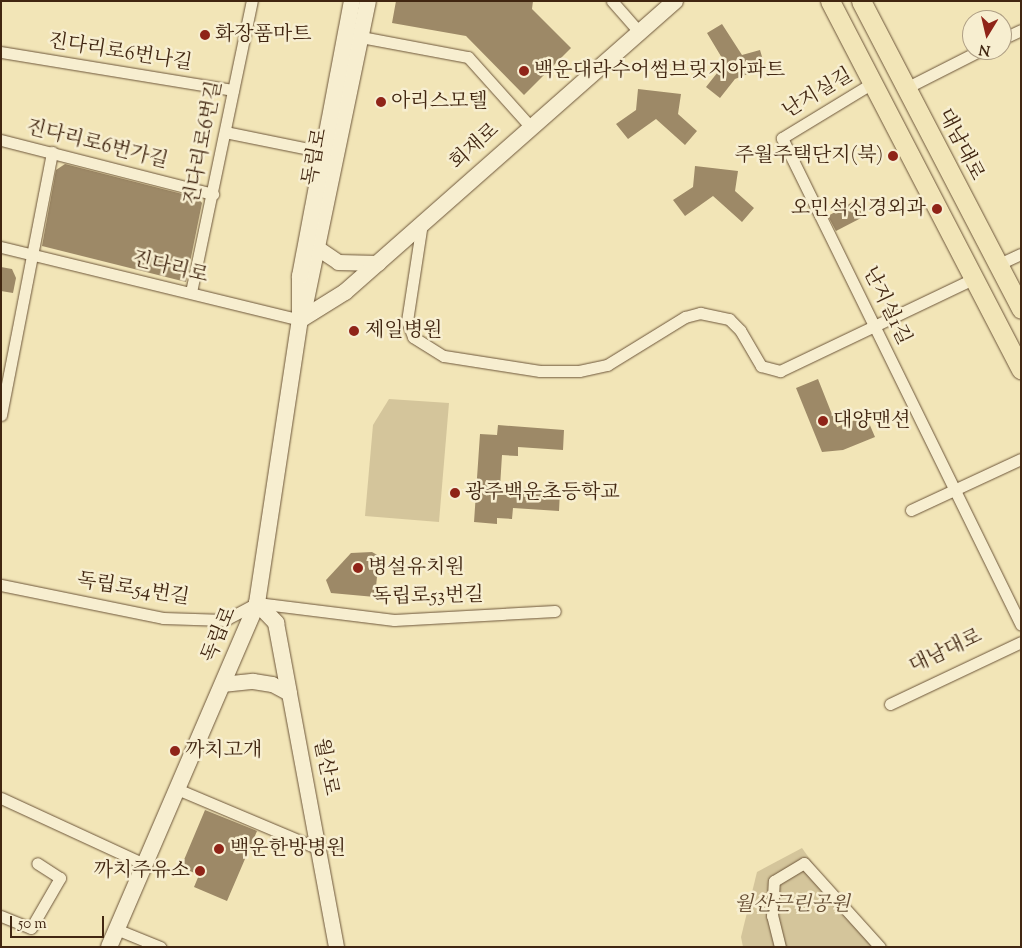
<!DOCTYPE html>
<html>
<head>
<meta charset="utf-8">
<style>
  body { margin:0 }
  #map { position:relative; width:1022px; height:948px; overflow:hidden; background:#f2e5b7; font-family:"Sorts Mill Goudy","Noto Serif KR",serif }
  div>[style] { position:absolute }
  [style*='--x'] { left:calc(var(--x)*1px); top:calc(var(--y)*1px); width:calc(var(--w)*1px); rotate:calc(var(--a)*1deg) }
  .green>* { inset:0; background:#d4c59b }
  .building>* { inset:0; background:#9d8967 }
  .roads { filter:drop-shadow(0 0 1px #6d563a) drop-shadow(0 0 1px #6d563a) }
  .minor>* { height:11px; margin:-5.5px; padding:0 5.5px; transform-origin:5.5px; border-radius:5.5px; background:#f7eed0 }
  .tertiary>* { height:15px; margin:-7.5px; padding:0 7.5px; transform-origin:7.5px; border-radius:7.5px; background:#f7eed0 }
  .secondary>* { height:16px; margin:-8px; padding:0 8px; transform-origin:8px; border-radius:8px; background:#f7eed0 }
  .primary>* { height:19px; margin:-9.5px; padding:0 9.5px; transform-origin:9.5px; border-radius:9.5px; background:#f2e5b7 }
  .dots>* { width:14px; height:14px; translate:-50% -50%; box-sizing:border-box; border:2px solid #f7eed0; border-radius:50% }
  span { translate:-50% -50%; white-space:nowrap; text-align:center; line-height:1.15; -webkit-text-stroke:5px #f7eed0; paint-order:stroke }
  .poi-label { font-size:20px; color:#412611 }
  .left { translate:0 -50%; text-align:left }
  .right { translate:-100% -50%; text-align:right }
  .street-label { font-size:20px; color:#412611 }
  .park-label { font-size:20px; color:#664e34; font-style:italic }
  .frame { position:absolute; inset:0; border:2px solid #412611; pointer-events:none }
  .north { position:absolute; left:962px; top:10px; width:50px; height:50px; box-sizing:border-box; background:#f7eed0; border:1px solid #ae9e84; border-radius:50%; rotate:189deg; font-size:14px; font-weight:700; line-height:20px; text-align:center; color:#412611 }
  .north::after { content:''; display:block; margin:auto; width:18px; height:22px; background:#8f2418; clip-path:polygon(50% 0,100% 100%,50% 72%,0 100%) }
  .scale { position:absolute; left:10px; top:916px; width:94px; height:22px; box-sizing:border-box; border:2px solid #412611; border-top:0; padding-left:6px; font-size:15px; line-height:18px; white-space:nowrap; color:#412611; -webkit-text-stroke:4px #f7eed0; paint-order:stroke }
</style>
</head>
<body>
<div id="map">
  <div class="green">
    <div style="clip-path:polygon(389px 399px,449px 403px,439px 522px,365px 516px,373px 425px)"></div>
    <div style="clip-path:polygon(802px 848px,872px 947px,743px 947px,741px 937px,757px 872px)"></div>
  </div>
  <div class="building">
    <div style="clip-path:polygon(396px 1px,533px 1px,532px 9px,571px 48px,524px 95px,466px 36px,392px 23px)"></div>
    <div style="clip-path:polygon(722px 24px,742px 55px,760px 50px,765px 67px,735px 79px,720px 98px,706px 87px,725px 63px,707px 33px)"></div>
    <div style="clip-path:polygon(638px 89px,681px 94px,678px 114px,697px 131px,685px 145px,656px 119px,628px 139px,616px 124px,636px 110px)"></div>
    <div style="clip-path:polygon(65px 164px,198px 198px,202px 203px,186px 282px,42px 246px,56px 170px)"></div>
    <div style="clip-path:polygon(695px 166px,738px 171px,735px 191px,754px 208px,742px 222px,713px 196px,685px 216px,673px 200px,693px 187px)"></div>
    <div style="clip-path:polygon(856px 200px,863px 217px,836px 231px,828px 216px)"></div>
    <div style="clip-path:polygon(1px 267px,12px 269px,16px 278px,13px 293px,1px 291px)"></div>
    <div style="clip-path:polygon(818px 379px,837px 427px,866px 416px,875px 437px,843px 450px,822px 452px,796px 388px)"></div>
    <div style="clip-path:polygon(498px 425px,564px 430px,563px 450px,518px 447px,518px 456px,502px 455px,500px 487px,560px 491px,559px 511px,513px 508px,512px 519px,497px 518px,497px 524px,474px 522px,480px 434px,497px 435px)"></div>
    <div style="clip-path:polygon(372px 552px,379px 556px,375px 597px,331px 593px,326px 580px,351px 553px)"></div>
    <div style="clip-path:polygon(205px 810px,257px 831px,227px 901px,194px 887px,199px 875px,181px 867px)"></div>
  </div>
  <div class="roads">
    <div class="minor">
      <div style="--x:612;--y:1;--w:43;--a:48.8"></div>
      <div style="--x:361;--y:37;--w:109;--a:10.6"></div>
      <div style="--x:468;--y:57;--w:93;--a:48.1"></div>
      <div style="--x:1002;--y:39;--w:21;--a:-25"></div>
      <div style="--x:1;--y:52;--w:235;--a:9.3"></div>
      <div style="--x:874;--y:82;--w:108;--a:148.7"></div>
      <div style="--x:782;--y:138;--w:542;--a:63.86"></div>
      <div style="--x:906;--y:88;--w:84;--a:-26.9"></div>
      <div style="--x:225;--y:132;--w:100;--a:11.5"></div>
      <div style="--x:1;--y:140;--w:219;--a:14.3"></div>
      <div style="--x:422;--y:223;--w:99;--a:98.7"></div>
      <div style="--x:407;--y:321;--w:17;--a:69"></div>
      <div style="--x:413;--y:337;--w:36;--a:32"></div>
      <div style="--x:444;--y:356;--w:97;--a:8.9"></div>
      <div style="--x:540;--y:371;--w:39;--a:0"></div>
      <div style="--x:579;--y:371;--w:29;--a:-12"></div>
      <div style="--x:607;--y:365;--w:92;--a:-31.6"></div>
      <div style="--x:685;--y:317;--w:16;--a:-15"></div>
      <div style="--x:700;--y:313;--w:30;--a:12"></div>
      <div style="--x:729;--y:319;--w:16;--a:45"></div>
      <div style="--x:740;--y:330;--w:42;--a:59.7"></div>
      <div style="--x:761;--y:366;--w:20;--a:15"></div>
      <div style="--x:780;--y:371;--w:216;--a:-25.5"></div>
      <div style="--x:1;--y:247;--w:308;--a:13.7"></div>
      <div style="--x:997;--y:265;--w:26;--a:-25"></div>
      <div style="--x:191;--y:292;--w:297;--a:-78.2"></div>
      <div style="--x:1;--y:415;--w:268;--a:-79"></div>
      <div style="--x:911;--y:510;--w:121;--a:-24.9"></div>
      <div style="--x:1;--y:585;--w:165;--a:11.5"></div>
      <div style="--x:163;--y:618;--w:62;--a:1.8"></div>
      <div style="--x:225;--y:620;--w:36;--a:-28"></div>
      <div style="--x:257;--y:603;--w:138;--a:7.1"></div>
      <div style="--x:394;--y:620;--w:161;--a:-3.2"></div>
      <div style="--x:890;--y:704;--w:145;--a:-25.3"></div>
      <div style="--x:177;--y:789;--w:154;--a:22.9"></div>
      <div style="--x:1;--y:798;--w:157;--a:24.8"></div>
      <div style="--x:1;--y:916;--w:32;--a:22"></div>
      <div style="--x:31;--y:928;--w:58;--a:-59.9"></div>
      <div style="--x:60;--y:878;--w:27;--a:-147"></div>
      <div style="--x:116;--y:929;--w:48;--a:22.2"></div>
      <div style="--x:780;--y:947;--w:32;--a:-104"></div>
      <div style="--x:772;--y:916;--w:35;--a:-87"></div>
      <div style="--x:774;--y:881;--w:35;--a:-31"></div>
      <div style="--x:804;--y:863;--w:113;--a:47.9"></div>
    </div>
    <div class="tertiary">
      <div style="--x:319;--y:249;--w:23;--a:34"></div>
      <div style="--x:338;--y:262;--w:40;--a:1.4"></div>
      <div style="--x:222;--y:684;--w:31;--a:-6"></div>
      <div style="--x:253;--y:681;--w:19;--a:9"></div>
      <div style="--x:272;--y:684;--w:19;--a:28"></div>
      <div style="--x:289;--y:693;--w:258;--a:79.5"></div>
    </div>
    <div class="secondary">
      <div style="--x:305;--y:305;--w:310;--a:-78.3"></div>
      <div style="--x:300;--y:320;--w:53;--a:-31.9"></div>
      <div style="--x:345;--y:292;--w:440;--a:-41.4"></div>
      <div style="--x:257;--y:603;--w:28;--a:46"></div>
      <div style="--x:276;--y:623;--w:71;--a:79.5"></div>
      <div style="--x:109;--y:947;--w:374;--a:-66.7"></div>
      <div style="--x:257;--y:603;--w:286;--a:-81.4"></div>
      <div style="--x:300;--y:320;--w:44;--a:-90"></div>
      <div style="--x:300;--y:276;--w:280;--a:-79.3"></div>
    </div>
    <div class="primary">
      <div style="--x:830;--y:1;--w:415;--a:62.6"></div>
      <div style="--x:861;--y:1;--w:347;--a:62.5"></div>
    </div>
  </div>
  <div class="dots">
    <div style="left:205px;top:35px;background:#8f2418"></div>
    <div style="left:524px;top:71px;background:#8f2418"></div>
    <div style="left:381px;top:102px;background:#8f2418"></div>
    <div style="left:893px;top:156px;background:#8f2418"></div>
    <div style="left:937px;top:209px;background:#8f2418"></div>
    <div style="left:354px;top:331px;background:#8f2418"></div>
    <div style="left:823px;top:421px;background:#8f2418"></div>
    <div style="left:455px;top:493px;background:#8f2418"></div>
    <div style="left:358px;top:568px;background:#8f2418"></div>
    <div style="left:175px;top:751px;background:#8f2418"></div>
    <div style="left:219px;top:849px;background:#8f2418"></div>
    <div style="left:200px;top:871px;background:#8f2418"></div>
  </div>
  <div class="poi-label">
    <span class="left" style="left:215px;top:35px">화장품마트</span>
    <span class="left" style="left:534px;top:71px">백운대라수어썸브릿지아파트</span>
    <span class="left" style="left:391px;top:102px">아리스모텔</span>
    <span class="right" style="left:883px;top:156px">주월주택단지(북)</span>
    <span class="right" style="left:926px;top:209px">오민석신경외과</span>
    <span class="left" style="left:365px;top:331px">제일병원</span>
    <span class="left" style="left:833px;top:421px">대양맨션</span>
    <span class="left" style="left:465px;top:493px">광주백운초등학교</span>
    <span class="left" style="left:368px;top:568px">병설유치원</span>
    <span class="left" style="left:185px;top:751px">까치고개</span>
    <span class="left" style="left:230px;top:849px">백운한방병원</span>
    <span class="right" style="left:190px;top:871px">까치주유소</span>
  </div>
  <div class="street-label">
    <span style="left:120px;top:53px;rotate:9deg">진다리로6번나길</span>
    <span style="left:818px;top:94px;rotate:-31deg">난지실길</span>
    <span style="left:204px;top:143px;rotate:-79deg">진다리로6번길</span>
    <span style="left:97px;top:145px;rotate:14deg">진다리로6번가길</span>
    <span style="left:960px;top:145px;rotate:63deg">대남대로</span>
    <span style="left:475px;top:147px;rotate:-42deg">회재로</span>
    <span style="left:316px;top:157px;rotate:-79deg">독립로</span>
    <span style="left:170px;top:268px;rotate:14deg">진다리로</span>
    <span style="left:886px;top:306px;rotate:64deg">난지실1길</span>
    <span style="left:133px;top:590px;rotate:9deg">독립로54번길</span>
    <span style="left:428px;top:597px;rotate:-1deg">독립로53번길</span>
    <span style="left:220px;top:635px;rotate:-67deg">독립로</span>
    <span style="left:946px;top:652px;rotate:-25deg">대남대로</span>
    <span style="left:325px;top:767px;rotate:79deg">월산로</span>
  </div>
  <div class="park-label">
    <span style="left:792px;top:905px">월산근린공원</span>
  </div>
  <div class="frame"></div>
  <div class="north">N</div>
  <div class="scale">50 m</div>
</div>
</body>
</html>
